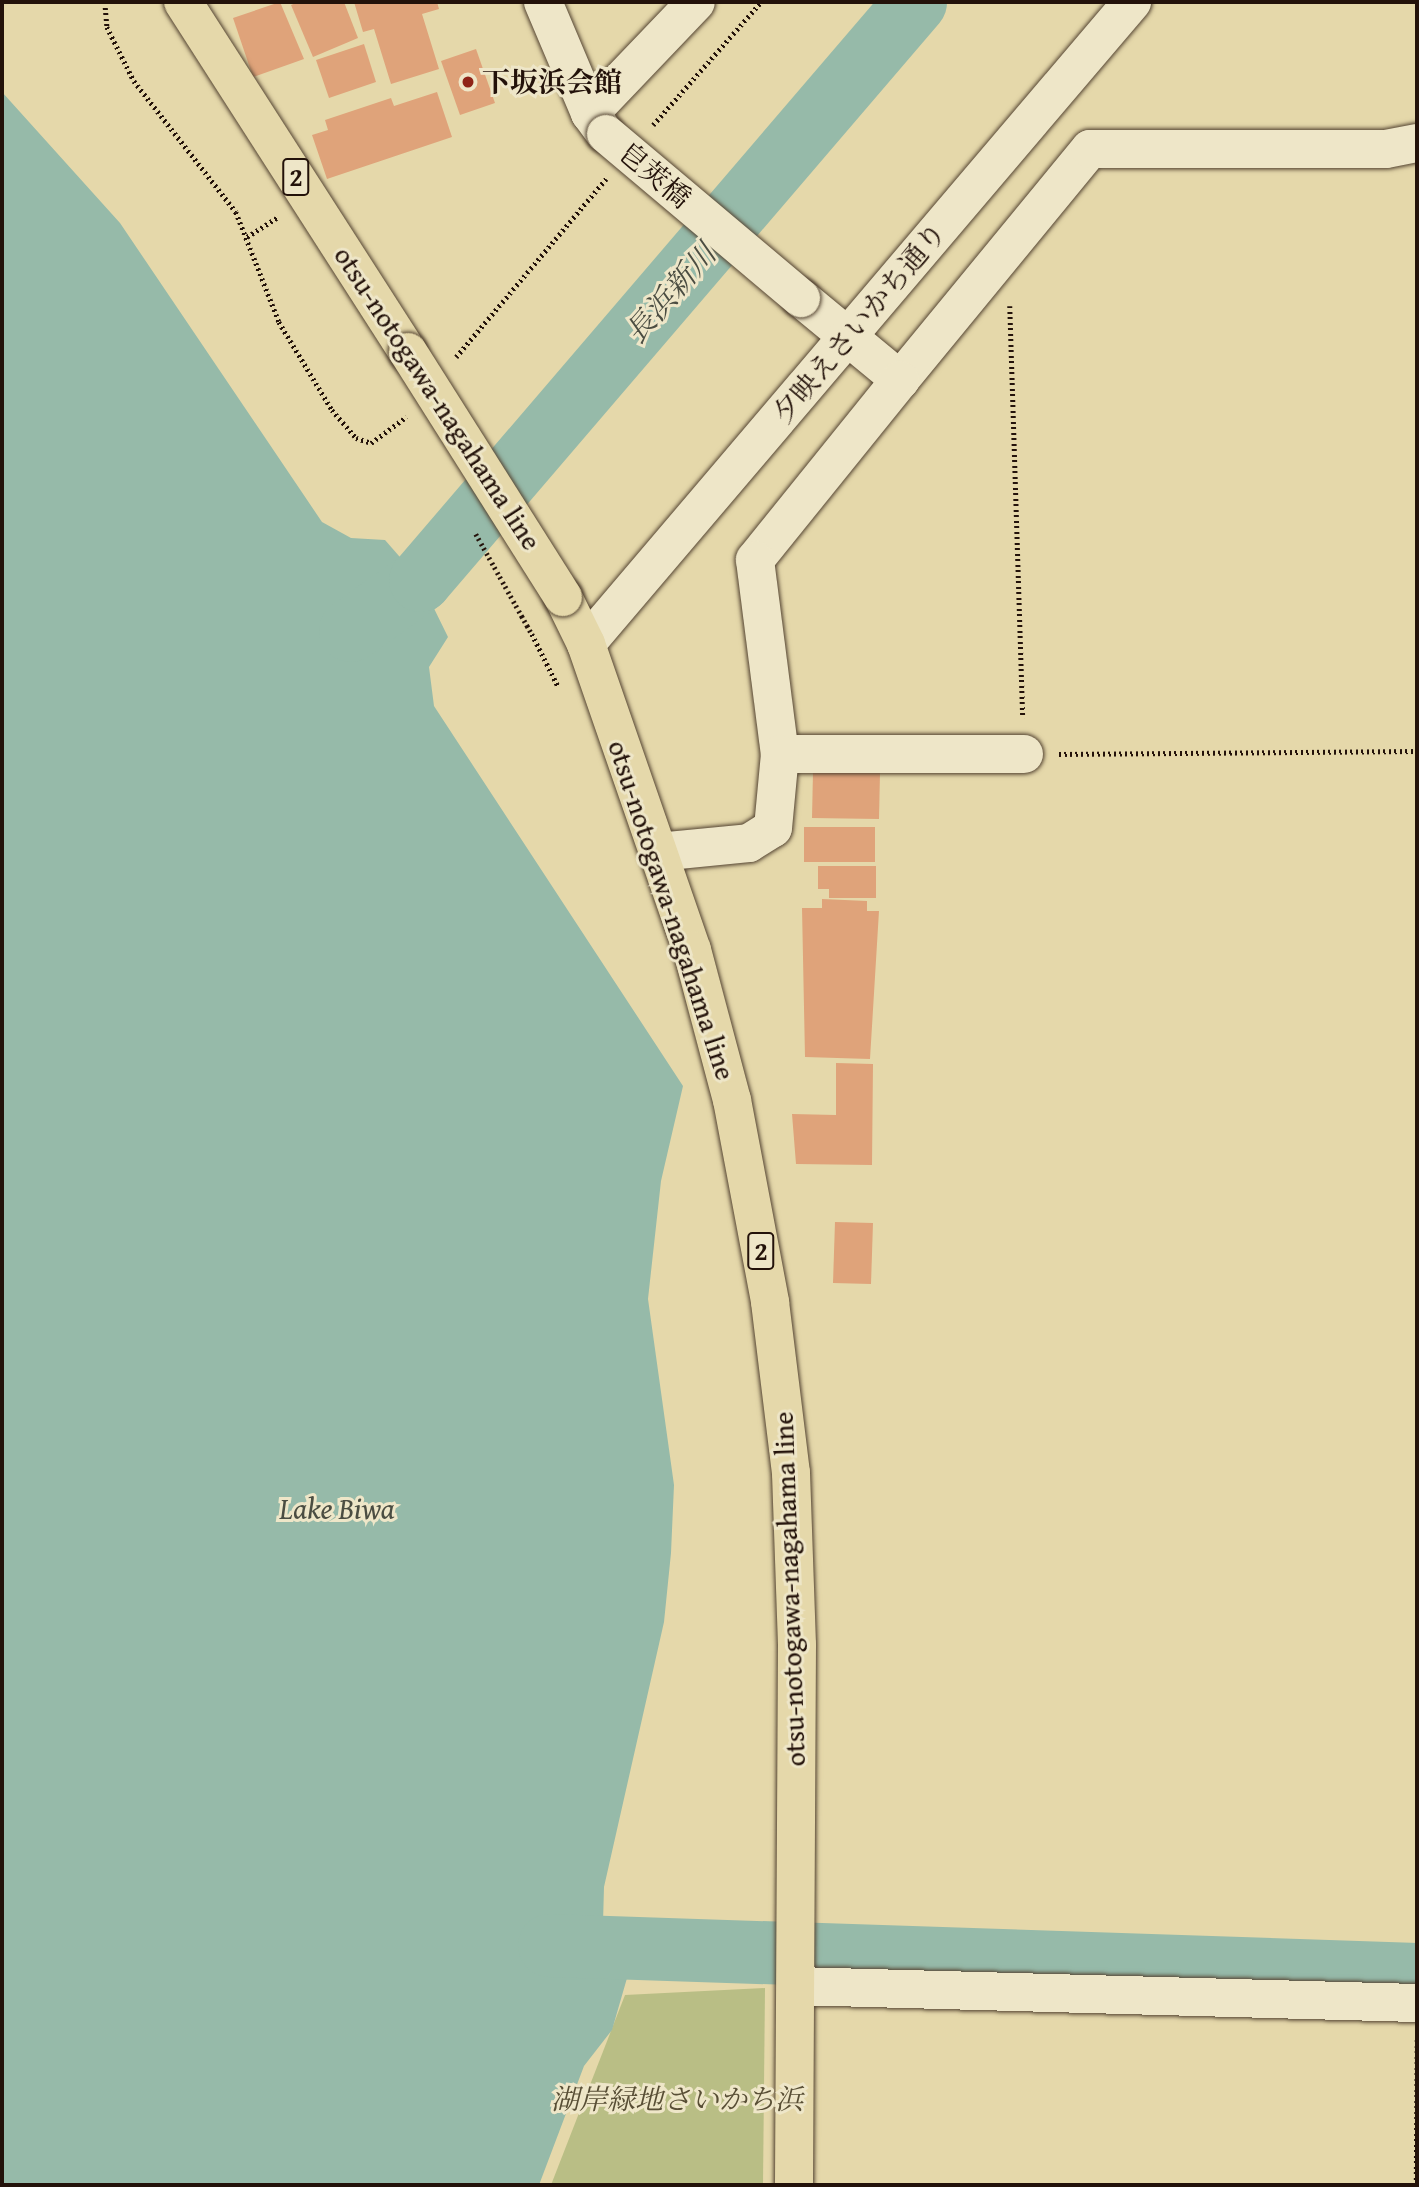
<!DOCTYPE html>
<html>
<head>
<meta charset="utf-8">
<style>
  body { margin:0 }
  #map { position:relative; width:1419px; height:2187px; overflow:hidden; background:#e5d8aa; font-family:"Gentium Book Plus","Noto Serif JP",serif }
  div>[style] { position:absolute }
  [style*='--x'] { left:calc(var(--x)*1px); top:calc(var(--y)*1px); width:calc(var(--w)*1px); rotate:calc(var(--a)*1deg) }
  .green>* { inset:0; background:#b9be85 }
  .water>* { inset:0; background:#96baa9 }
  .river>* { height:63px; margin:-31.5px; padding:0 31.5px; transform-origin:31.5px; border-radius:31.5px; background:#96baa9 }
  .building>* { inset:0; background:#dfa37a }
  .path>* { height:4.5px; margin-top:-2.25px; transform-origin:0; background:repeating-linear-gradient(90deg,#23120a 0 2px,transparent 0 5.5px) }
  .roads { filter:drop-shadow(0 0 2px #544432) drop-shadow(0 0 2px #544432) }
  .minor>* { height:38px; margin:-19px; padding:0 19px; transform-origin:19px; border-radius:19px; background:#eee6c8 }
  .major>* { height:38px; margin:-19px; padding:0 19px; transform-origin:19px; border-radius:19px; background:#e5d8aa }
  .path-bridge>* { height:4.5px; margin-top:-2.25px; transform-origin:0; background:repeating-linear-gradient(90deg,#23120a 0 2px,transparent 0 5.5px) }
  .bridges { filter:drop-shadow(0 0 2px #544432) drop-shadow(0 0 2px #544432) }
  .minor-bridge>* { height:38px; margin:-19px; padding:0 19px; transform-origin:19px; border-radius:19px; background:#eee6c8 }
  .major-bridge>* { height:38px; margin:-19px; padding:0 19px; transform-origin:19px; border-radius:19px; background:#e5d8aa }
  .dots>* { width:19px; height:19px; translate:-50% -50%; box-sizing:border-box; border:4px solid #eee6c8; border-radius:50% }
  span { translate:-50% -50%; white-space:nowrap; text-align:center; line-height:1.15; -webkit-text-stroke:6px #eee6c8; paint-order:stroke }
  .shield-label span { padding:2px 5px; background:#eee6c8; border:2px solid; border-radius:5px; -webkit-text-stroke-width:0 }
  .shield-label { font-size:26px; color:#23120a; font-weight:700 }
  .poi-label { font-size:28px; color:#23120a; font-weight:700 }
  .left { translate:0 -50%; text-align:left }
  .street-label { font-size:28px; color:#23120a }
  .park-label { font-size:28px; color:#584e35; font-style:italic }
  .water-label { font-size:30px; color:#4b4d42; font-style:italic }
  .frame { position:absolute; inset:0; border:4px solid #23120a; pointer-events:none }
</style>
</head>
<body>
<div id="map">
  <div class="green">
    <div style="clip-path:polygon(765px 1988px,763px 2185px,551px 2185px,625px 1995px)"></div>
  </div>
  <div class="water">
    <div style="clip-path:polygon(900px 2px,931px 2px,844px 110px,826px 93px)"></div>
    <div style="clip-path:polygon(2px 92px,120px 223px,322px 522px,351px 538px,385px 540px,420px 580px,448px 637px,429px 667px,434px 706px,683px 1086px,661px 1181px,648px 1299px,674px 1485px,671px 1553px,664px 1622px,604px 1887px,603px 1923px,636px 1947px,612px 2030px,584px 2066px,539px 2185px,2px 2185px)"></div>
  </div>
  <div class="river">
    <div style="--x:350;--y:630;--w:86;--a:-35.5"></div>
    <div style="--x:420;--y:580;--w:761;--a:-49.42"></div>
    <div style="--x:549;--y:1945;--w:868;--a:1.91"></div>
  </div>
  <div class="building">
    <div style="clip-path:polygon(280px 2px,304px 59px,253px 77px,233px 18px)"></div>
    <div style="clip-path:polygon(298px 2px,344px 2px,358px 38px,313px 57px,291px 5px)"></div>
    <div style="clip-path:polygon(354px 2px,437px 2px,439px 9px,422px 14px,439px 69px,391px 84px,374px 29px,363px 32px)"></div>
    <div style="clip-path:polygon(364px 44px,376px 82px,329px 98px,316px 60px)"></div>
    <div style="clip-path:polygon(476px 49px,495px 103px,460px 115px,441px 61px)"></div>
    <div style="clip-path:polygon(437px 92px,452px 137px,327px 179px,312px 135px,328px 130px,325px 120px,391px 98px,394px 106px)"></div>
    <div style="clip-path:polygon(813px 772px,880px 773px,879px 819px,812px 818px)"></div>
    <div style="clip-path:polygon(804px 827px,875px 827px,875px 862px,804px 862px)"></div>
    <div style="clip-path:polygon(818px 866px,876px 866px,876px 898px,829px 898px,829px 889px,818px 889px)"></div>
    <div style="clip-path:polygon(822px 899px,867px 901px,867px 911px,879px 911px,870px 1059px,805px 1057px,802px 908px,822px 908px)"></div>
    <div style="clip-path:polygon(836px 1063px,873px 1064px,872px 1165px,796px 1164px,792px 1114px,836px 1115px)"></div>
    <div style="clip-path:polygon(835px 1222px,873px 1223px,871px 1284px,833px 1283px)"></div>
  </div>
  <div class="path">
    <div style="--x:105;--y:2;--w:25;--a:85"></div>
    <div style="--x:107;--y:27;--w:60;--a:63.4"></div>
    <div style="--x:134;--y:81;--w:166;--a:52.1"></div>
    <div style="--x:236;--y:212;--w:118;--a:68.6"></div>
    <div style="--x:279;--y:322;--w:103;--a:58.9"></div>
    <div style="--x:332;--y:410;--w:37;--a:49"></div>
    <div style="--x:356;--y:438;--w:16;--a:18"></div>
    <div style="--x:371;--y:443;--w:44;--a:-36.6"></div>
    <div style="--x:653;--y:125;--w:164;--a:-48.7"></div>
    <div style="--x:247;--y:237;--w:37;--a:-33"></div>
    <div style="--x:1010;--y:306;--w:412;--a:88.2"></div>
    <div style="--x:456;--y:357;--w:233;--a:-49.9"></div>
    <div style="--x:532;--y:634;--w:60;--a:63.4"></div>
    <div style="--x:1059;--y:754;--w:358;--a:-0.5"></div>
    <div style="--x:1416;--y:2185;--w:146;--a:-89.6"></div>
  </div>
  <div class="roads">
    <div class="minor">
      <div style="--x:543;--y:2;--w:121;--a:67.1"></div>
      <div style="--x:590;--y:113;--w:24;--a:54"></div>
      <div style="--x:590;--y:113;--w:153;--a:-46.3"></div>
      <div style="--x:801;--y:298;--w:129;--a:39.6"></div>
      <div style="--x:900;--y:380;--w:299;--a:-50.6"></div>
      <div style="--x:1090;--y:149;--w:296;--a:0"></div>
      <div style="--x:1386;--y:149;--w:32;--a:-11"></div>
      <div style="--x:900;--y:380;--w:231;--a:128.9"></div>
      <div style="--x:755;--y:560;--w:196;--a:82.7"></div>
      <div style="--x:780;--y:754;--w:244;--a:0"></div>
      <div style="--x:586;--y:644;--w:843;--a:-49.62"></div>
      <div style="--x:658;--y:852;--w:91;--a:-5.6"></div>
      <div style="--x:749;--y:843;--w:28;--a:-32"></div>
      <div style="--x:773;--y:828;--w:74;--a:-84.6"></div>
      <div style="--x:796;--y:1986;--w:621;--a:1.57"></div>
    </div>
    <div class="major">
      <div style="--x:183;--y:2;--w:416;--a:57.3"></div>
      <div style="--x:563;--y:597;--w:52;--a:63.9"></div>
      <div style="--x:586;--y:644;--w:324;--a:70.9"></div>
      <div style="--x:692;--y:950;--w:155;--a:75.1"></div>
      <div style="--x:732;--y:1100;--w:206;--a:79.3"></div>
      <div style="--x:770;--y:1302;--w:172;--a:83"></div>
      <div style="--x:791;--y:1473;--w:172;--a:88"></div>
      <div style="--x:797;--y:1645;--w:540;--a:90.32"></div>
    </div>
  </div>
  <div class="path-bridge">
    <div style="--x:476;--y:534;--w:115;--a:60.8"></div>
  </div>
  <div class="bridges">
    <div class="minor-bridge">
      <div style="--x:606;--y:134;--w:255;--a:40.1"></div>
    </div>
    <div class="major-bridge">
      <div style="--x:408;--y:352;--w:290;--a:57.7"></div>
    </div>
  </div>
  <div class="dots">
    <div style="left:468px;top:82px;background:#8f2418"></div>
  </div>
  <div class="shield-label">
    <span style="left:296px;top:177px">2</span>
    <span style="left:761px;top:1251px">2</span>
  </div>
  <div class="poi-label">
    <span class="left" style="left:482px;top:82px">下坂浜会館</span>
  </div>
  <div class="street-label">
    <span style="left:655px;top:175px;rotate:40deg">皀莢橋</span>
    <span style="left:859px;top:323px;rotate:-50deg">夕映えさいかち通り</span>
    <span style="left:438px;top:398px;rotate:57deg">otsu-notogawa-nagahama line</span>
    <span style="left:672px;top:910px;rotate:72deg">otsu-notogawa-nagahama line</span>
    <span style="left:789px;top:1589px;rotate:-92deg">otsu-notogawa-nagahama line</span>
  </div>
  <div class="park-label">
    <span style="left:677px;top:2099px">湖岸緑地さいかち浜</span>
  </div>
  <div class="water-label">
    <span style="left:670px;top:293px;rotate:-49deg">長浜新川</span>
    <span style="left:337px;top:1508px">Lake Biwa</span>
  </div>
  <div class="frame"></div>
</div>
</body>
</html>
